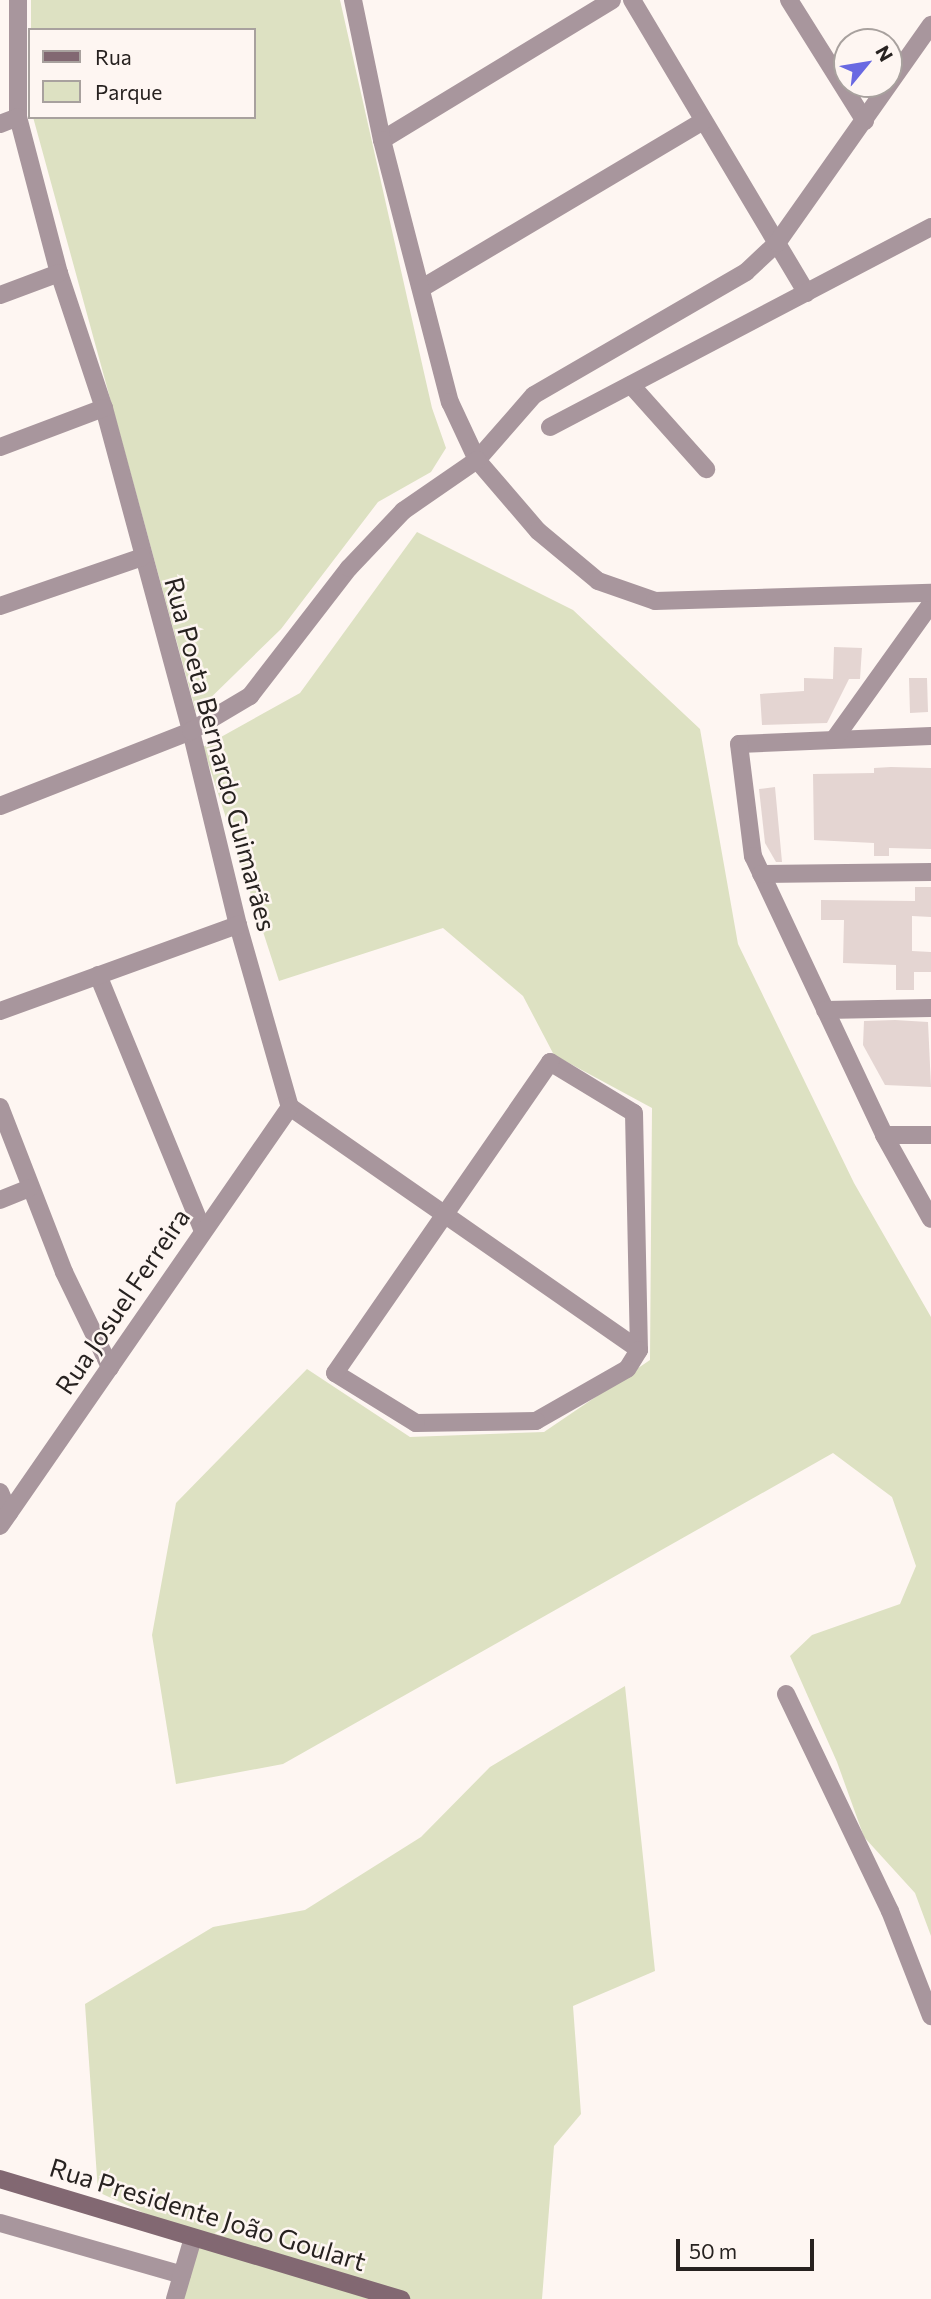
<!DOCTYPE html>
<html>
<head>
<meta charset="utf-8">
<style>
  body { margin:0 }
  #map { position:relative; width:931px; height:2299px; overflow:hidden; background:#fef6f2; font-family:Commissioner,sans-serif }
  div>[style] { position:absolute }
  [style*='--x'] { left:calc(var(--x)*1px); top:calc(var(--y)*1px); width:calc(var(--w)*1px); rotate:calc(var(--a)*1deg) }
  .green>* { inset:0; background:#dde1c2 }
  .building>* { inset:0; background:#e4d5d2 }
  .minor>* { height:18px; margin:-9px; padding:0 9px; transform-origin:9px; border-radius:9px; background:#a8969d }
  .tertiary>* { height:18px; margin:-9px; padding:0 9px; transform-origin:9px; border-radius:9px; background:#a8969d }
  .secondary>* { height:18px; margin:-9px; padding:0 9px; transform-origin:9px; border-radius:9px; background:#826872 }
  span { translate:-50% -50%; white-space:nowrap; text-align:center; line-height:1.15; -webkit-text-stroke:5px #fef6f2; paint-order:stroke }
  .street-label { font-size:26px; color:#272220 }
  .legend { position:absolute; left:28px; top:28px; width:228px; height:91px; box-sizing:border-box; background:#fef6f2; border:2px solid #a8a19e; margin:0; padding:9px 12px; list-style:none; font-size:21px; color:#272220 }
  .legend li { display:flex; align-items:center; gap:14px; height:35px }
  .legend b { width:35px; border:2px solid #a8a19e }
  .north { position:absolute; left:833px; top:28px; width:70px; height:70px; box-sizing:border-box; background:#fef6f2; border:2px solid #a8a19e; border-radius:50%; rotate:60deg; font-size:19px; font-weight:700; line-height:28px; text-align:center; color:#272220 }
  .north::after { content:''; display:block; margin:auto; width:24px; height:32px; background:#6969e2; clip-path:polygon(50% 0,100% 100%,50% 72%,0 100%) }
  .scale { position:absolute; left:676px; top:2239px; width:138px; height:32px; box-sizing:border-box; border:4px solid #272220; border-top:0; padding-left:9px; font-size:21px; line-height:24px; white-space:nowrap; color:#272220; -webkit-text-stroke:5px #fef6f2; paint-order:stroke }
</style>
</head>
<body>
<div id="map">
  <div class="green">
    <div style="clip-path:polygon(31px 0,340px 0,432px 408px,446px 448px,431px 472px,378px 502px,281px 629px,196px 712px,33px 117px,254px 117px,254px 30px,31px 30px)"></div>
    <div style="clip-path:polygon(417px 532px,573px 610px,700px 729px,738px 944px,854px 1183px,931px 1317px,931px 1936px,915px 1893px,864px 1837px,837px 1762px,790px 1656px,812px 1635px,900px 1604px,916px 1566px,892px 1497px,833px 1453px,283px 1764px,176px 1784px,152px 1635px,176px 1503px,307px 1369px,410px 1437px,544px 1432px,650px 1360px,652px 1108px,554px 1055px,523px 996px,443px 928px,279px 981px,203px 747px,300px 693px)"></div>
    <div style="clip-path:polygon(625px 1686px,655px 1971px,573px 2006px,581px 2114px,554px 2146px,542px 2299px,182px 2299px,201px 2239px,98px 2192px,85px 2004px,213px 1927px,305px 1910px,421px 1837px,490px 1767px)"></div>
  </div>
  <div class="building">
    <div style="clip-path:polygon(834px 647px,862px 648px,860px 679px,849px 679px,827px 723px,762px 725px,760px 694px,804px 691px,804px 678px,833px 679px)"></div>
    <div style="clip-path:polygon(909px 678px,927px 678px,928px 712px,910px 713px)"></div>
    <div style="clip-path:polygon(891px 767px,931px 768px,931px 849px,889px 848px,889px 856px,874px 856px,874px 843px,814px 840px,813px 774px,874px 773px,874px 768px)"></div>
    <div style="clip-path:polygon(775px 787px,782px 862px,776px 862px,765px 843px,759px 789px)"></div>
    <div style="clip-path:polygon(915px 887px,931px 887px,931px 917px,912px 916px,912px 951px,931px 952px,931px 972px,914px 972px,914px 990px,896px 990px,896px 965px,843px 963px,844px 920px,821px 920px,821px 900px,915px 901px)"></div>
    <div style="clip-path:polygon(895px 1020px,928px 1022px,931px 1087px,885px 1085px,863px 1045px,864px 1021px)"></div>
  </div>
  <div class="minor">
    <div style="--x:18;--y:0;--w:117;--a:90"></div>
    <div style="--x:18;--y:117;--w:161;--a:75.3"></div>
    <div style="--x:59;--y:273;--w:142;--a:71.6"></div>
    <div style="--x:104;--y:408;--w:335;--a:74.9"></div>
    <div style="--x:191;--y:731;--w:200;--a:76.4"></div>
    <div style="--x:238;--y:925;--w:189;--a:74.1"></div>
    <div style="--x:290;--y:1107;--w:425;--a:34.8"></div>
    <div style="--x:632;--y:0;--w:341;--a:59.2"></div>
    <div style="--x:789;--y:0;--w:143;--a:57.9"></div>
    <div style="--x:0;--y:124;--w:19;--a:-21"></div>
    <div style="--x:382;--y:140;--w:269;--a:-31.3"></div>
    <div style="--x:422;--y:288;--w:326;--a:-30.7"></div>
    <div style="--x:0;--y:295;--w:63;--a:-20.4"></div>
    <div style="--x:631;--y:385;--w:113;--a:48.2"></div>
    <div style="--x:550;--y:427;--w:430;--a:-27.7"></div>
    <div style="--x:0;--y:447;--w:111;--a:-20.6"></div>
    <div style="--x:477;--y:460;--w:86;--a:-48.8"></div>
    <div style="--x:534;--y:395;--w:245;--a:-30.1"></div>
    <div style="--x:746;--y:272;--w:42;--a:-43.1"></div>
    <div style="--x:777;--y:243;--w:267;--a:-54.8"></div>
    <div style="--x:0;--y:606;--w:150;--a:-19"></div>
    <div style="--x:931;--y:736;--w:192;--a:177.6"></div>
    <div style="--x:739;--y:744;--w:113;--a:82.9"></div>
    <div style="--x:753;--y:856;--w:308;--a:64.8"></div>
    <div style="--x:884;--y:1135;--w:96;--a:60.8"></div>
    <div style="--x:835;--y:738;--w:165;--a:-54.4"></div>
    <div style="--x:761;--y:874;--w:170;--a:-0.7"></div>
    <div style="--x:98;--y:975;--w:274;--a:67.7"></div>
    <div style="--x:825;--y:1010;--w:106;--a:-1.1"></div>
    <div style="--x:0;--y:1011;--w:253;--a:-19.9"></div>
    <div style="--x:550;--y:1062;--w:98;--a:31.3"></div>
    <div style="--x:634;--y:1113;--w:237;--a:88.8"></div>
    <div style="--x:639;--y:1350;--w:22;--a:122"></div>
    <div style="--x:627;--y:1369;--w:105;--a:150.3"></div>
    <div style="--x:536;--y:1421;--w:120;--a:179"></div>
    <div style="--x:416;--y:1423;--w:95;--a:-148.3"></div>
    <div style="--x:335;--y:1373;--w:378;--a:-55.3"></div>
    <div style="--x:0;--y:1107;--w:177;--a:68.8"></div>
    <div style="--x:64;--y:1272;--w:106;--a:64.2"></div>
    <div style="--x:884;--y:1135;--w:47;--a:0"></div>
    <div style="--x:0;--y:1200;--w:32;--a:-22"></div>
    <div style="--x:0;--y:1492;--w:23;--a:67"></div>
    <div style="--x:0;--y:1526;--w:510;--a:-55.31"></div>
    <div style="--x:786;--y:1694;--w:241;--a:64.4"></div>
    <div style="--x:890;--y:1911;--w:113;--a:68.7"></div>
    <div style="--x:0;--y:2223;--w:189;--a:15.9"></div>
    <div style="--x:175;--y:2299;--w:64;--a:-73.6"></div>
  </div>
  <div class="tertiary">
    <div style="--x:353;--y:0;--w:143;--a:78.3"></div>
    <div style="--x:382;--y:140;--w:271;--a:75.5"></div>
    <div style="--x:450;--y:402;--w:64;--a:65"></div>
    <div style="--x:477;--y:460;--w:94;--a:49.3"></div>
    <div style="--x:538;--y:531;--w:78;--a:39.8"></div>
    <div style="--x:598;--y:581;--w:60;--a:19.3"></div>
    <div style="--x:655;--y:601;--w:276;--a:-1.7"></div>
    <div style="--x:0;--y:806;--w:205;--a:-21.4"></div>
    <div style="--x:191;--y:731;--w:69;--a:-30.7"></div>
    <div style="--x:250;--y:696;--w:162;--a:-52.3"></div>
    <div style="--x:349;--y:568;--w:79;--a:-46.5"></div>
    <div style="--x:403;--y:511;--w:90;--a:-34.6"></div>
  </div>
  <div class="secondary">
    <div style="--x:0;--y:2179;--w:419;--a:16.7"></div>
  </div>
  <div class="street-label">
    <span style="left:221px;top:754px;rotate:75deg">Rua Poeta Bernardo Guimarães</span>
    <span style="left:122px;top:1301px;rotate:-56deg">Rua Josuel Ferreira</span>
    <span style="left:208px;top:2214px;rotate:17deg">Rua Presidente João Goulart</span>
  </div>
  <ul class="legend">
  <li><b style="height:9px;background:#826872"></b>Rua</li>
  <li><b style="height:19px;background:#dde1c2"></b>Parque</li>
  </ul>
  <div class="north">N</div>
  <div class="scale">50 m</div>
</div>
</body>
</html>
